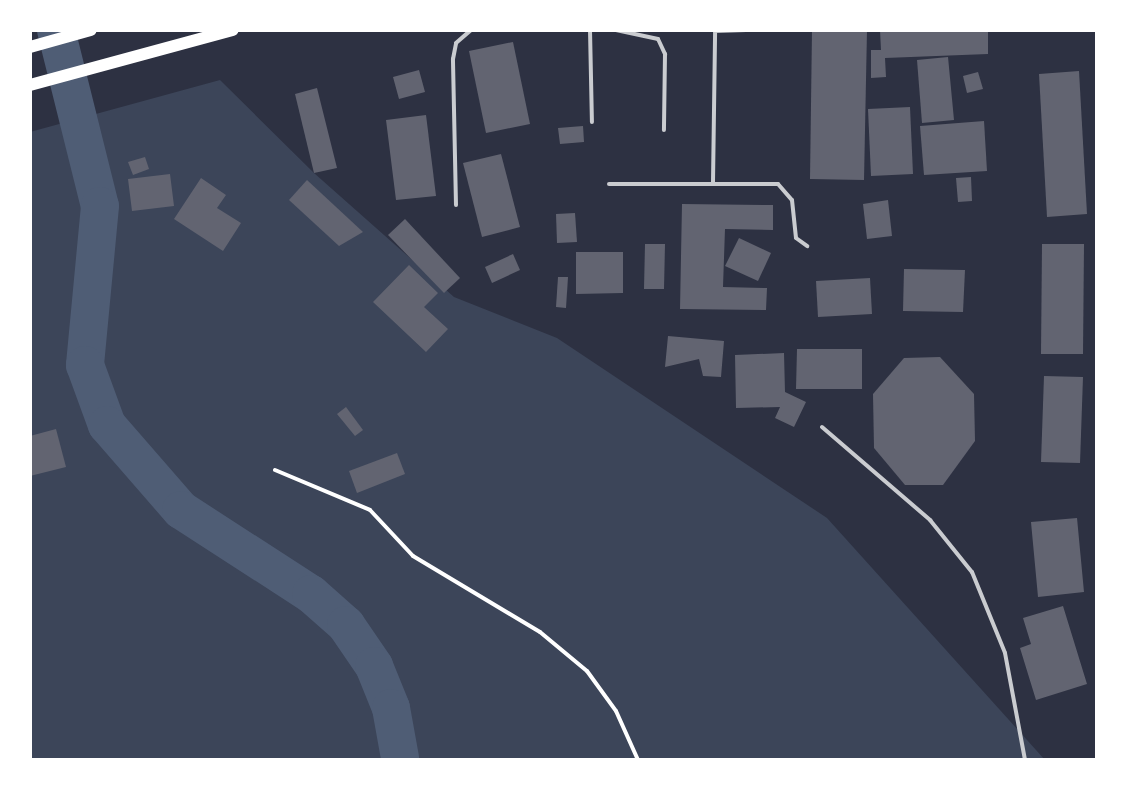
<!DOCTYPE html>
<html>
<head>
<meta charset="utf-8">
<style>
  body { margin:0 }
  #map { position:relative; width:1127px; height:790px; overflow:hidden; background:#2d3142; font-family:Quicksand,sans-serif }
  div>[style] { position:absolute }
  [style*='--x'] { left:calc(var(--x)*1px); top:calc(var(--y)*1px); width:calc(var(--w)*1px); rotate:calc(var(--a)*1deg) }
  .green>* { inset:0; background:#3c4559 }
  .river>* { height:38px; margin:-19px; padding:0 19px; transform-origin:19px; border-radius:19px; background:#4f5d75 }
  .building>* { inset:0; background:#626471 }
  .path>* { height:4px; margin:-2px; padding:0 2px; transform-origin:2px; border-radius:2px; background:#fff }
  .service>* { height:4px; margin:-2px; padding:0 2px; transform-origin:2px; border-radius:2px; background:#caccd0 }
  .secondary>* { height:12px; margin:-6px; padding:0 6px; transform-origin:6px; border-radius:6px; background:#fff }
  span { translate:-50% -50%; white-space:nowrap; text-align:center; line-height:1.15; -webkit-text-stroke:7px #fff; paint-order:stroke }
  .frame { position:absolute; inset:0; border:32px solid #fff; pointer-events:none }
</style>
</head>
<body>
<div id="map">
  <div class="green">
    <div style="clip-path:polygon(220px 80px,314px 173px,454px 297px,557px 338px,827px 518px,1045px 760px,30px 760px,30px 132px)"></div>
  </div>
  <div class="river">
    <div style="--x:56;--y:30;--w:181;--a:76"></div>
    <div style="--x:100;--y:206;--w:160;--a:95.4"></div>
    <div style="--x:85;--y:365;--w:64;--a:69.9"></div>
    <div style="--x:107;--y:425;--w:113;--a:49"></div>
    <div style="--x:181;--y:510;--w:155;--a:32.9"></div>
    <div style="--x:311;--y:594;--w:47;--a:41.5"></div>
    <div style="--x:346;--y:625;--w:50;--a:55.7"></div>
    <div style="--x:374;--y:666;--w:45;--a:68"></div>
    <div style="--x:391;--y:708;--w:51;--a:79.8"></div>
  </div>
  <div class="building">
    <div style="clip-path:polygon(812px 30px,867px 30px,864px 180px,810px 179px)"></div>
    <div style="clip-path:polygon(880px 30px,988px 30px,988px 54px,885px 58px,886px 77px,871px 78px,871px 50px,881px 50px)"></div>
    <div style="clip-path:polygon(513px 42px,530px 124px,486px 133px,469px 51px)"></div>
    <div style="clip-path:polygon(948px 57px,954px 120px,922px 123px,917px 60px)"></div>
    <div style="clip-path:polygon(419px 70px,425px 92px,399px 99px,393px 77px)"></div>
    <div style="clip-path:polygon(1079px 71px,1087px 214px,1047px 217px,1039px 74px)"></div>
    <div style="clip-path:polygon(978px 72px,983px 89px,967px 93px,963px 76px)"></div>
    <div style="clip-path:polygon(317px 88px,337px 168px,314px 173px,295px 94px)"></div>
    <div style="clip-path:polygon(910px 107px,913px 174px,871px 176px,868px 109px)"></div>
    <div style="clip-path:polygon(426px 115px,436px 196px,396px 200px,386px 120px)"></div>
    <div style="clip-path:polygon(984px 121px,987px 171px,924px 175px,920px 126px)"></div>
    <div style="clip-path:polygon(583px 126px,584px 142px,560px 144px,558px 128px)"></div>
    <div style="clip-path:polygon(501px 154px,520px 227px,482px 237px,463px 163px)"></div>
    <div style="clip-path:polygon(145px 157px,149px 169px,133px 175px,128px 162px)"></div>
    <div style="clip-path:polygon(170px 174px,174px 206px,132px 211px,128px 179px)"></div>
    <div style="clip-path:polygon(971px 177px,972px 201px,958px 202px,956px 178px)"></div>
    <div style="clip-path:polygon(201px 178px,226px 195px,217px 208px,241px 223px,223px 251px,174px 219px)"></div>
    <div style="clip-path:polygon(307px 180px,363px 232px,339px 246px,289px 200px)"></div>
    <div style="clip-path:polygon(888px 200px,892px 236px,867px 239px,863px 204px)"></div>
    <div style="clip-path:polygon(682px 204px,773px 205px,773px 230px,725px 229px,723px 287px,767px 288px,766px 310px,680px 309px)"></div>
    <div style="clip-path:polygon(575px 213px,577px 242px,557px 243px,556px 214px)"></div>
    <div style="clip-path:polygon(405px 219px,460px 278px,444px 293px,388px 235px)"></div>
    <div style="clip-path:polygon(739px 238px,771px 253px,758px 281px,725px 266px)"></div>
    <div style="clip-path:polygon(645px 244px,665px 244px,664px 289px,644px 289px)"></div>
    <div style="clip-path:polygon(1042px 244px,1084px 244px,1083px 354px,1041px 354px)"></div>
    <div style="clip-path:polygon(576px 252px,623px 252px,623px 293px,576px 294px)"></div>
    <div style="clip-path:polygon(513px 254px,520px 270px,492px 283px,485px 267px)"></div>
    <div style="clip-path:polygon(409px 265px,438px 293px,424px 307px,448px 329px,426px 352px,373px 302px)"></div>
    <div style="clip-path:polygon(904px 269px,965px 270px,963px 312px,903px 311px)"></div>
    <div style="clip-path:polygon(558px 277px,568px 277px,566px 308px,556px 307px)"></div>
    <div style="clip-path:polygon(870px 278px,872px 314px,818px 317px,816px 281px)"></div>
    <div style="clip-path:polygon(668px 336px,724px 341px,721px 377px,703px 376px,699px 359px,665px 367px)"></div>
    <div style="clip-path:polygon(797px 349px,862px 349px,862px 389px,796px 389px)"></div>
    <div style="clip-path:polygon(784px 353px,785px 392px,806px 402px,794px 427px,775px 418px,780px 407px,736px 408px,735px 355px)"></div>
    <div style="clip-path:polygon(940px 357px,974px 394px,975px 441px,943px 485px,905px 485px,874px 448px,873px 394px,904px 358px)"></div>
    <div style="clip-path:polygon(1044px 376px,1083px 377px,1080px 463px,1041px 462px)"></div>
    <div style="clip-path:polygon(346px 407px,363px 430px,355px 436px,337px 414px)"></div>
    <div style="clip-path:polygon(56px 429px,66px 467px,30px 476px,30px 436px)"></div>
    <div style="clip-path:polygon(397px 453px,405px 474px,357px 493px,349px 471px)"></div>
    <div style="clip-path:polygon(1077px 518px,1084px 592px,1038px 597px,1031px 522px)"></div>
    <div style="clip-path:polygon(1063px 606px,1087px 684px,1036px 700px,1020px 648px,1031px 644px,1023px 618px)"></div>
  </div>
  <div class="path">
    <div style="--x:275;--y:470;--w:103;--a:22.8"></div>
    <div style="--x:370;--y:510;--w:63;--a:46.9"></div>
    <div style="--x:413;--y:556;--w:148;--a:30.9"></div>
    <div style="--x:540;--y:632;--w:61;--a:39.7"></div>
    <div style="--x:587;--y:671;--w:49;--a:54.1"></div>
    <div style="--x:616;--y:711;--w:54;--a:65.8"></div>
  </div>
  <div class="service">
    <div style="--x:590;--y:30;--w:92;--a:88.8"></div>
    <div style="--x:616;--y:30;--w:43;--a:12.1"></div>
    <div style="--x:658;--y:39;--w:17;--a:65"></div>
    <div style="--x:665;--y:54;--w:76;--a:90.8"></div>
    <div style="--x:715;--y:31;--w:31;--a:-2"></div>
    <div style="--x:713;--y:182;--w:152;--a:-89.2"></div>
    <div style="--x:609;--y:184;--w:169;--a:0"></div>
    <div style="--x:778;--y:184;--w:21;--a:49"></div>
    <div style="--x:792;--y:200;--w:38;--a:84"></div>
    <div style="--x:796;--y:238;--w:14;--a:36"></div>
    <div style="--x:456;--y:205;--w:146;--a:-91.2"></div>
    <div style="--x:453;--y:59;--w:16;--a:-79"></div>
    <div style="--x:456;--y:43;--w:20;--a:-41"></div>
    <div style="--x:822;--y:427;--w:143;--a:40.7"></div>
    <div style="--x:930;--y:520;--w:67;--a:51.1"></div>
    <div style="--x:972;--y:572;--w:87;--a:67.8"></div>
    <div style="--x:1005;--y:653;--w:109;--a:79.4"></div>
  </div>
  <div class="secondary">
    <div style="--x:30;--y:47;--w:63;--a:-15.6"></div>
    <div style="--x:30;--y:85;--w:210;--a:-15.2"></div>
  </div>
  <div class="frame"></div>
</div>
</body>
</html>
